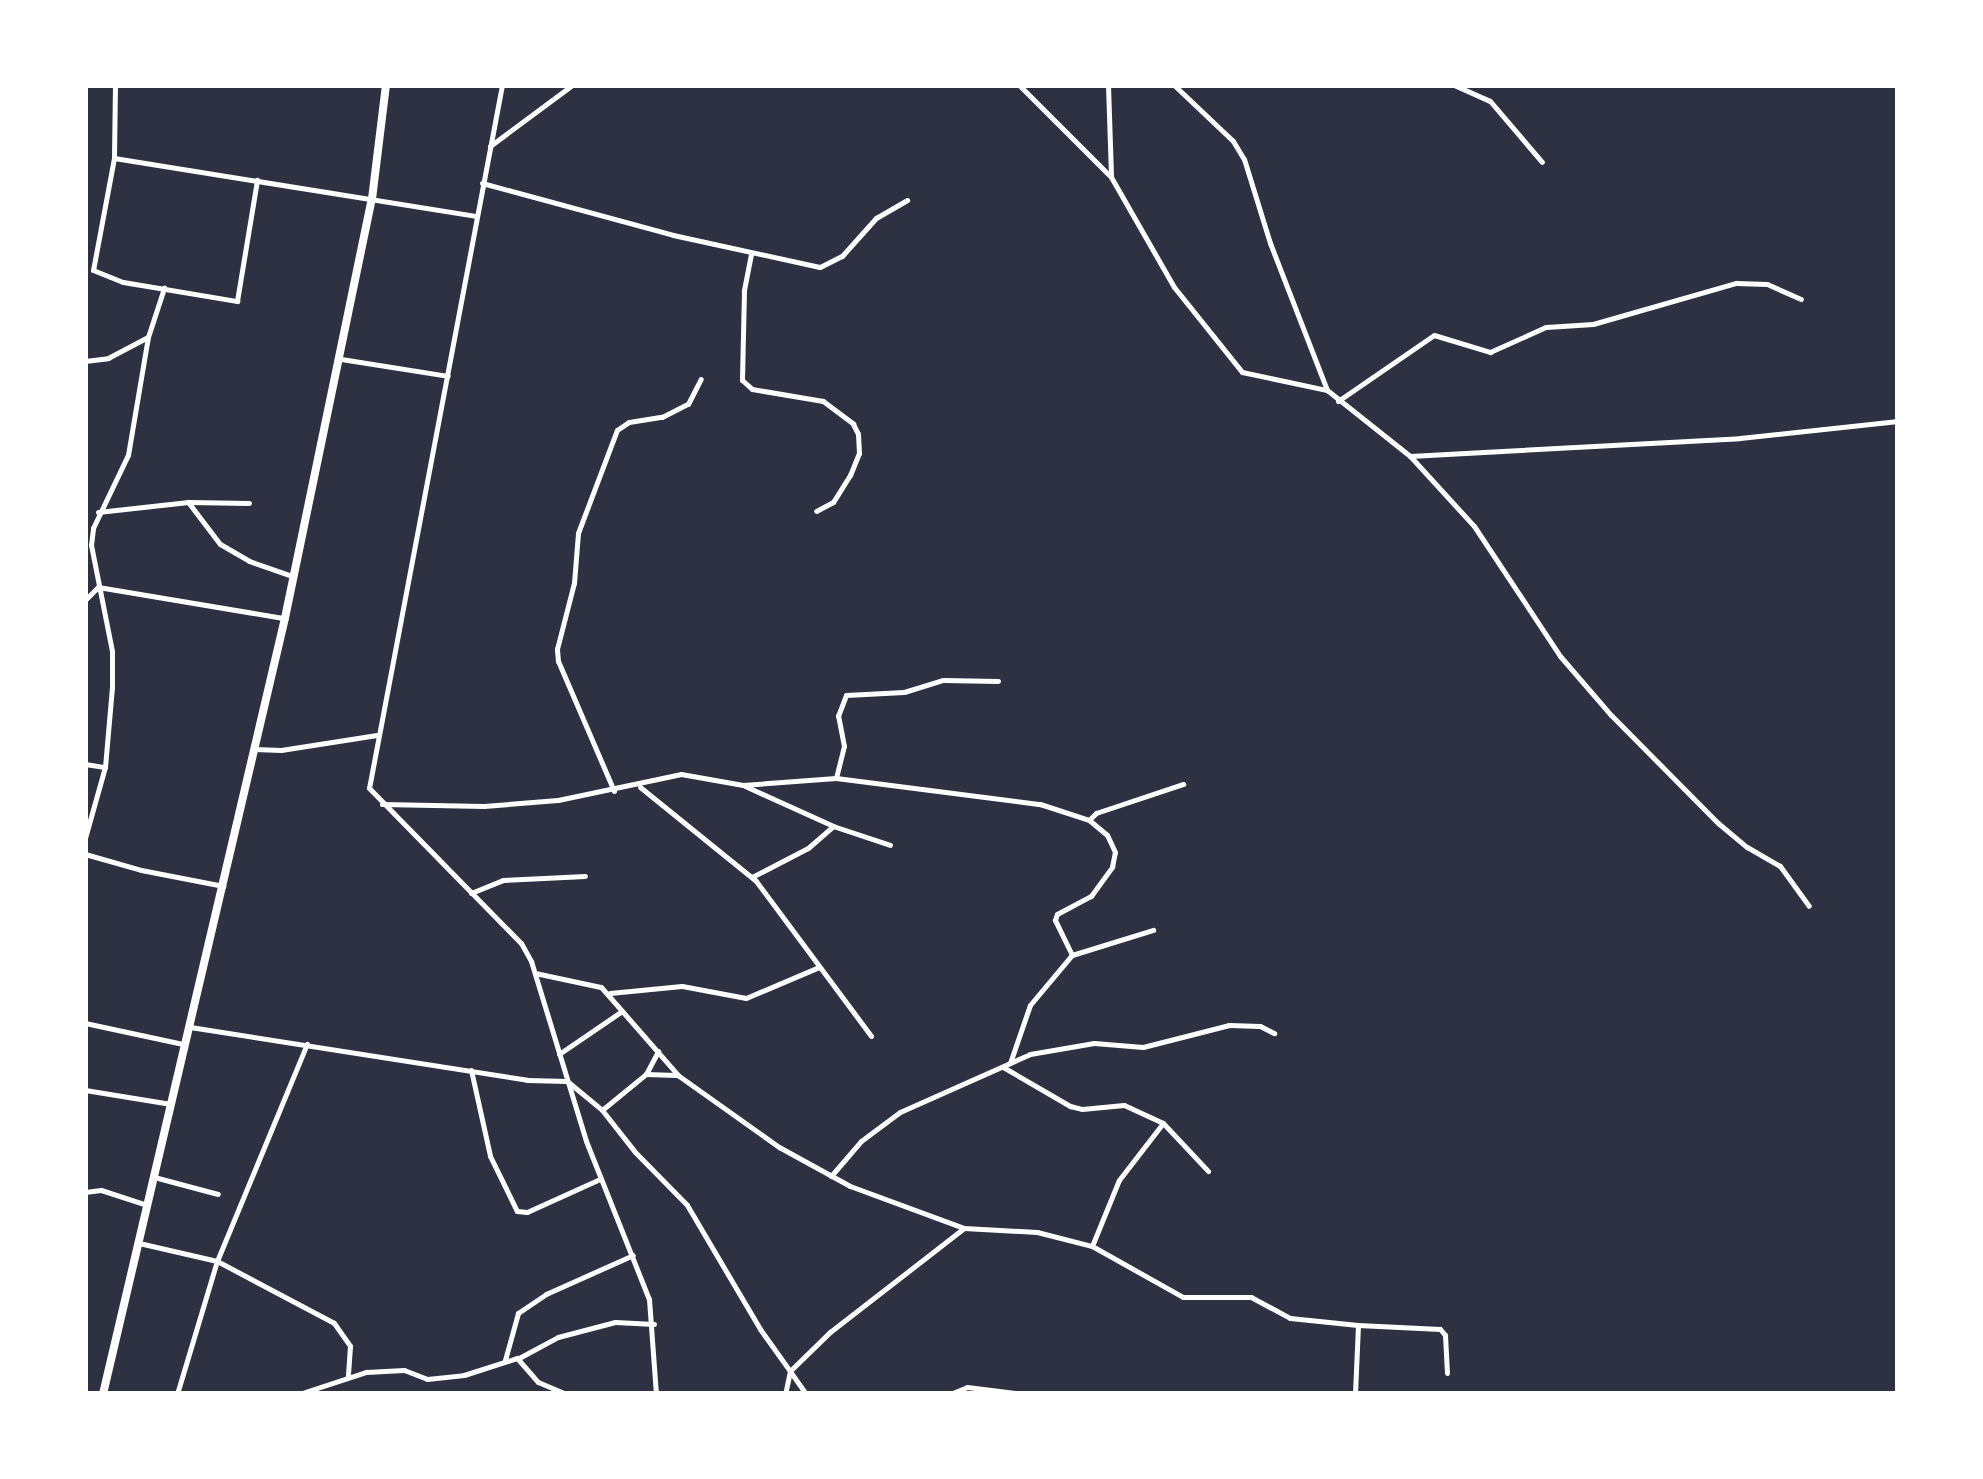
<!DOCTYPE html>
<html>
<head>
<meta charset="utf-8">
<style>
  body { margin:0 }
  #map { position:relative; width:1983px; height:1479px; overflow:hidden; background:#2d3142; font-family:Overpass,sans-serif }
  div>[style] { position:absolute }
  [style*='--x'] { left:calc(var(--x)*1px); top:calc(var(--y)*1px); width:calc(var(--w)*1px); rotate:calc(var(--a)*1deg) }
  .minor>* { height:5px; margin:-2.5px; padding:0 2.5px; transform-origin:2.5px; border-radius:2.5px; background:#fff }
  .primary>* { height:8px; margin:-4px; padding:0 4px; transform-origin:4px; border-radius:4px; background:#fff }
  span { translate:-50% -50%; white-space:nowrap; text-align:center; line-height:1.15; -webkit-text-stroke:10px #fff; paint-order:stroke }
  .frame { position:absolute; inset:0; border:88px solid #fff; pointer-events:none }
</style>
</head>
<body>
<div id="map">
  <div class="minor">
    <div style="--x:115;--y:85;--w:73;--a:90.8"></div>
    <div style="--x:114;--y:158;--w:114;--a:100.6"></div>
    <div style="--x:93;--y:270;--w:32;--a:22"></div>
    <div style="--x:123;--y:282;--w:116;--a:9.5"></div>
    <div style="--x:237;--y:301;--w:123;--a:-80.6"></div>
    <div style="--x:502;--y:85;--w:715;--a:100.71"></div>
    <div style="--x:369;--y:788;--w:217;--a:45.6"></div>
    <div style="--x:521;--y:943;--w:21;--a:61"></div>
    <div style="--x:531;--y:961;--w:188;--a:73"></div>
    <div style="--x:586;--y:1141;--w:170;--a:68.3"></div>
    <div style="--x:649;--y:1299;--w:95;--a:85.8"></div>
    <div style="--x:1019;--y:85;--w:127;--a:45"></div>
    <div style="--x:1108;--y:85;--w:92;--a:88.1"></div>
    <div style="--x:1111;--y:177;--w:127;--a:60.2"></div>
    <div style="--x:1174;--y:287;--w:109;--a:51.3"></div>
    <div style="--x:1242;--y:372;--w:87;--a:12"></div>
    <div style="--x:1174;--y:85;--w:81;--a:43.5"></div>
    <div style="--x:1233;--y:141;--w:21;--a:59"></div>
    <div style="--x:1244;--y:159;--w:88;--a:72.8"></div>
    <div style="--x:1270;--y:243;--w:158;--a:68.8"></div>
    <div style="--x:1327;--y:390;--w:106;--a:38.5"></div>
    <div style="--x:1410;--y:456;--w:330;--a:-3.1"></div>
    <div style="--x:1740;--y:438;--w:159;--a:-6.1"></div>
    <div style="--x:1454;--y:85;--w:39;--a:24"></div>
    <div style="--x:1490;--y:101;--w:80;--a:49.6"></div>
    <div style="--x:490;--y:146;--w:102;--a:-36.6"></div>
    <div style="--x:114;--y:158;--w:366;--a:9.1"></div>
    <div style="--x:482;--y:183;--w:198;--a:15.2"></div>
    <div style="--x:673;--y:235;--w:150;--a:12.3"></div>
    <div style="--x:820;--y:267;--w:25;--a:-27"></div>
    <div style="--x:842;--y:256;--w:51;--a:-48.2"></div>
    <div style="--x:876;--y:218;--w:36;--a:-30"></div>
    <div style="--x:751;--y:254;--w:38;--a:101"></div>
    <div style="--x:744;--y:291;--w:89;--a:91.3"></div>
    <div style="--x:742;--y:380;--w:13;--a:42"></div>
    <div style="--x:752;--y:389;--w:72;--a:9.6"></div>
    <div style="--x:823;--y:401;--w:38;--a:37"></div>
    <div style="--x:853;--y:424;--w:11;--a:63"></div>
    <div style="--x:858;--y:434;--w:19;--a:87"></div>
    <div style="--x:859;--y:453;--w:24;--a:112"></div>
    <div style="--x:850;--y:475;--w:32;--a:122"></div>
    <div style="--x:833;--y:502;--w:19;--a:152"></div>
    <div style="--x:341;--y:359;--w:108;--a:9"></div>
    <div style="--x:85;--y:361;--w:23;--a:-7"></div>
    <div style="--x:108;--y:358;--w:45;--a:-27.7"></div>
    <div style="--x:1338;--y:401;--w:116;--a:-34.5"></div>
    <div style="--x:1434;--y:335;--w:59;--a:16.9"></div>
    <div style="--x:1490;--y:352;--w:61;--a:-24.1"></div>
    <div style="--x:1546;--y:327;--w:47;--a:-3.7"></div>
    <div style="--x:1593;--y:324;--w:149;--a:-16"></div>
    <div style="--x:1736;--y:283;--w:31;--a:2"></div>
    <div style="--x:1767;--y:284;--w:37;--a:24"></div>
    <div style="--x:1410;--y:456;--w:95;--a:47.6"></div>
    <div style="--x:1474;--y:526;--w:156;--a:56.5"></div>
    <div style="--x:1560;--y:656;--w:78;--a:49.2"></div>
    <div style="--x:1611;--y:715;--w:152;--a:45.3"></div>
    <div style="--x:1718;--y:823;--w:38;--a:40"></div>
    <div style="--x:1747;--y:847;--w:38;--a:30"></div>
    <div style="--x:1780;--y:866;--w:49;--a:54.1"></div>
    <div style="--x:188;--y:502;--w:53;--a:52.7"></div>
    <div style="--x:220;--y:544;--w:34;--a:30"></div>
    <div style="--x:249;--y:561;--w:46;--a:19.2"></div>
    <div style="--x:98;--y:512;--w:91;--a:-6.3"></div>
    <div style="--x:188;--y:502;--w:61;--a:0.9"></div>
    <div style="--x:85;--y:600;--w:18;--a:-45"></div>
    <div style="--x:98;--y:587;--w:189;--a:9.5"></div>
    <div style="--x:254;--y:749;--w:27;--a:2"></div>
    <div style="--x:281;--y:750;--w:97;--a:-8.9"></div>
    <div style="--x:85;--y:764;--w:20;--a:9"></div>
    <div style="--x:836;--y:778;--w:33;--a:-76"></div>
    <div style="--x:844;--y:746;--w:31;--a:-101"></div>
    <div style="--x:838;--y:716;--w:22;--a:-69"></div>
    <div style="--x:846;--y:695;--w:58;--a:-3"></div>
    <div style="--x:904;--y:692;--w:41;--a:-17.1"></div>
    <div style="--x:943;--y:680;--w:55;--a:1"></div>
    <div style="--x:745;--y:786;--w:97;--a:24.4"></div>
    <div style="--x:833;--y:826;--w:60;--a:18.4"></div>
    <div style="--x:640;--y:787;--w:149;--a:39"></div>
    <div style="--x:756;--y:881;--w:193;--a:53.4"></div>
    <div style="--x:614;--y:791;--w:142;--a:-113.3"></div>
    <div style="--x:558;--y:661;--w:12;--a:-95"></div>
    <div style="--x:557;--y:649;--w:68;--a:-75.6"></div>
    <div style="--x:574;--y:583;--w:50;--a:-85.4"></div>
    <div style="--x:578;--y:533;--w:110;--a:-69.3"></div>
    <div style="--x:617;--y:430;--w:14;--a:-34"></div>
    <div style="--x:629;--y:422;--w:33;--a:-9"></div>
    <div style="--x:662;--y:417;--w:29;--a:-27"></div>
    <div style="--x:688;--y:404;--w:28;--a:-63"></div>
    <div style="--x:382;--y:804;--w:102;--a:1.1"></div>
    <div style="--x:484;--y:806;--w:74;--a:-4.6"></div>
    <div style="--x:558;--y:800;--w:126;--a:-11.9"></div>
    <div style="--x:681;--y:774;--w:63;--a:10.1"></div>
    <div style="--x:743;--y:785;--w:93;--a:-4.3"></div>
    <div style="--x:836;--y:778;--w:206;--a:7.3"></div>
    <div style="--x:1040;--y:804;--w:52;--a:18.1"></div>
    <div style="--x:1089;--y:820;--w:10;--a:-45"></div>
    <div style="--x:1096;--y:813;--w:92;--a:-18.4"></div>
    <div style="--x:85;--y:838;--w:74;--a:-74.3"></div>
    <div style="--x:105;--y:767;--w:80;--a:-85"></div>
    <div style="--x:112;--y:687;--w:36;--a:-90"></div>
    <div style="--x:112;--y:651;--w:108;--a:-101.2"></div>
    <div style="--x:91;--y:545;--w:17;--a:-83"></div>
    <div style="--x:93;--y:528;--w:81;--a:-64.4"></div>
    <div style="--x:128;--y:455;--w:120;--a:-80.4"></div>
    <div style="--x:148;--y:337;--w:52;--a:-71.9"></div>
    <div style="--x:85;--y:854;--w:58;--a:15.9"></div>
    <div style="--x:141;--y:870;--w:84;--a:11"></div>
    <div style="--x:752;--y:877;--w:63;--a:-27.4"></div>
    <div style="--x:808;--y:848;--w:33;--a:-41"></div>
    <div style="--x:471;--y:893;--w:35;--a:-22"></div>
    <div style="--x:503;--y:880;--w:82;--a:-2.8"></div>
    <div style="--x:1072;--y:955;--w:39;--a:-116"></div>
    <div style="--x:1055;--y:920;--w:6;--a:-72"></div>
    <div style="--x:1057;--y:914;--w:38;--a:-28"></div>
    <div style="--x:1091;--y:896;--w:36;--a:-54"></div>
    <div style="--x:1112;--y:867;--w:15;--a:-79"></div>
    <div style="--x:1115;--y:852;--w:19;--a:-115"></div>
    <div style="--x:1107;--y:835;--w:23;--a:-140"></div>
    <div style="--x:535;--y:973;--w:67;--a:12"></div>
    <div style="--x:601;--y:987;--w:118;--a:48.8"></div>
    <div style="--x:679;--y:1076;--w:123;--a:35.4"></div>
    <div style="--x:779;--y:1147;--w:81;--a:28.8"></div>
    <div style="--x:850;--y:1186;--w:121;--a:20.2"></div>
    <div style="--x:964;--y:1228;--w:73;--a:3.1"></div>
    <div style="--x:1037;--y:1232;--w:57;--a:14.3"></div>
    <div style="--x:1092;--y:1246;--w:104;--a:29.3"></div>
    <div style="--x:1183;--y:1297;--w:68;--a:0"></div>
    <div style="--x:1251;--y:1297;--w:44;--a:28.3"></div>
    <div style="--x:1290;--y:1318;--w:68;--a:5.9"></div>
    <div style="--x:1358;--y:1325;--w:69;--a:92.5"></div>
    <div style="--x:610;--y:993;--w:72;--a:-5.6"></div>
    <div style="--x:682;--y:986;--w:65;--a:10.6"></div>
    <div style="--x:746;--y:998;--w:79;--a:-23"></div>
    <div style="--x:85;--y:1023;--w:100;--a:12.1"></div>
    <div style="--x:190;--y:1027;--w:341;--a:8.9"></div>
    <div style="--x:527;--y:1080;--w:40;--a:1.4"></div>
    <div style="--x:567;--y:1081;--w:45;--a:39.6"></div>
    <div style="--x:602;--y:1110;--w:53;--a:51.8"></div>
    <div style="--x:635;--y:1152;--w:74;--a:45.5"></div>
    <div style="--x:687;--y:1205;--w:144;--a:59.5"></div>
    <div style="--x:760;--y:1329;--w:52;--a:54.5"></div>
    <div style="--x:790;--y:1371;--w:24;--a:102"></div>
    <div style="--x:559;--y:1054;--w:76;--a:-34.3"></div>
    <div style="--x:1010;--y:1063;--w:61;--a:-71"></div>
    <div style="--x:1030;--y:1005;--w:65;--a:-50"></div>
    <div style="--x:1072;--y:955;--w:85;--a:-17.2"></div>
    <div style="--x:1003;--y:1067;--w:78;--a:30.2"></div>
    <div style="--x:1070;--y:1106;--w:12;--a:14"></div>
    <div style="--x:1082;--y:1109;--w:42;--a:-5.4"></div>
    <div style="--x:1124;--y:1105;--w:43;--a:24.8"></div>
    <div style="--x:1163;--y:1123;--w:66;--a:46.8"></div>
    <div style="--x:471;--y:1070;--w:88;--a:77.5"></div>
    <div style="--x:490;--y:1156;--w:61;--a:63.9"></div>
    <div style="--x:517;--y:1211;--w:10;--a:6"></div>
    <div style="--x:527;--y:1212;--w:80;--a:-24.3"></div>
    <div style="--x:646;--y:1074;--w:26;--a:-62"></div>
    <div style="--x:85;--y:1090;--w:87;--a:9.2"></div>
    <div style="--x:602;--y:1110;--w:57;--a:-39.3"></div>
    <div style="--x:646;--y:1074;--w:30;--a:2"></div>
    <div style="--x:831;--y:1176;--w:46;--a:-49.4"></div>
    <div style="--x:861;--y:1141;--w:49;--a:-36.6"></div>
    <div style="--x:900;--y:1112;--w:142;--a:-24"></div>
    <div style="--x:1030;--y:1054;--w:65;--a:-9.8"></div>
    <div style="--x:1094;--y:1043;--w:49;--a:4.7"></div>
    <div style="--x:1143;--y:1047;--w:89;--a:-14.3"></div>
    <div style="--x:1229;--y:1025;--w:31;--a:2"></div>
    <div style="--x:1260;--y:1026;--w:16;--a:27"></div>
    <div style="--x:154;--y:1177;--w:66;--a:14.9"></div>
    <div style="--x:85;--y:1192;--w:16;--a:-7"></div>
    <div style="--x:101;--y:1190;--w:48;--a:18.1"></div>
    <div style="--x:139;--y:1243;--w:80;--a:13"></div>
    <div style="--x:217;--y:1261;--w:132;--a:27.9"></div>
    <div style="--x:334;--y:1323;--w:28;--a:55"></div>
    <div style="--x:350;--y:1346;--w:30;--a:94"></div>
    <div style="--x:1092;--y:1246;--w:71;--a:-67.8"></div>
    <div style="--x:1119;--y:1180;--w:72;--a:-52.3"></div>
    <div style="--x:1358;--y:1325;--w:82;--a:2.8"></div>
    <div style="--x:1440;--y:1329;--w:8;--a:50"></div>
    <div style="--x:1445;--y:1335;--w:38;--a:87"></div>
    <div style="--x:519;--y:1358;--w:44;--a:-28.3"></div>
    <div style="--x:558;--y:1337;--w:59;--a:-14.7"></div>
    <div style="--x:615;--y:1322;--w:39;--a:3"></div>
    <div style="--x:505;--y:1360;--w:49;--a:-74.5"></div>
    <div style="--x:518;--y:1313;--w:34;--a:-34"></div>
    <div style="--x:546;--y:1294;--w:95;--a:-24.1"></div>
    <div style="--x:177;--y:1394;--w:139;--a:-73.3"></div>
    <div style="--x:217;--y:1261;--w:235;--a:-67.5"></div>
    <div style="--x:299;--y:1394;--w:71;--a:-18.2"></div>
    <div style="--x:366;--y:1372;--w:38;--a:-3"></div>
    <div style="--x:404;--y:1370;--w:25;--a:21"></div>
    <div style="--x:427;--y:1379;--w:37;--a:-6"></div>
    <div style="--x:464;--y:1375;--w:56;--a:-17.8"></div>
    <div style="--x:517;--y:1358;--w:32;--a:49"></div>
    <div style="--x:538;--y:1382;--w:30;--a:23"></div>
    <div style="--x:806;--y:1394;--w:28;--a:-125"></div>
    <div style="--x:790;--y:1371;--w:56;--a:-44.3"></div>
    <div style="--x:830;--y:1332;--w:168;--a:-37.8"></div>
    <div style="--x:950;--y:1394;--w:18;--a:-22"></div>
    <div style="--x:967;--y:1387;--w:56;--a:7.1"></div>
  </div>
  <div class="primary">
    <div style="--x:103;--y:1394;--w:797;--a:-76.8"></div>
    <div style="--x:285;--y:618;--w:428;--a:-78.3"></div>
    <div style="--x:372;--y:199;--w:115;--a:-83"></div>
  </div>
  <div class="frame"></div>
</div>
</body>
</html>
